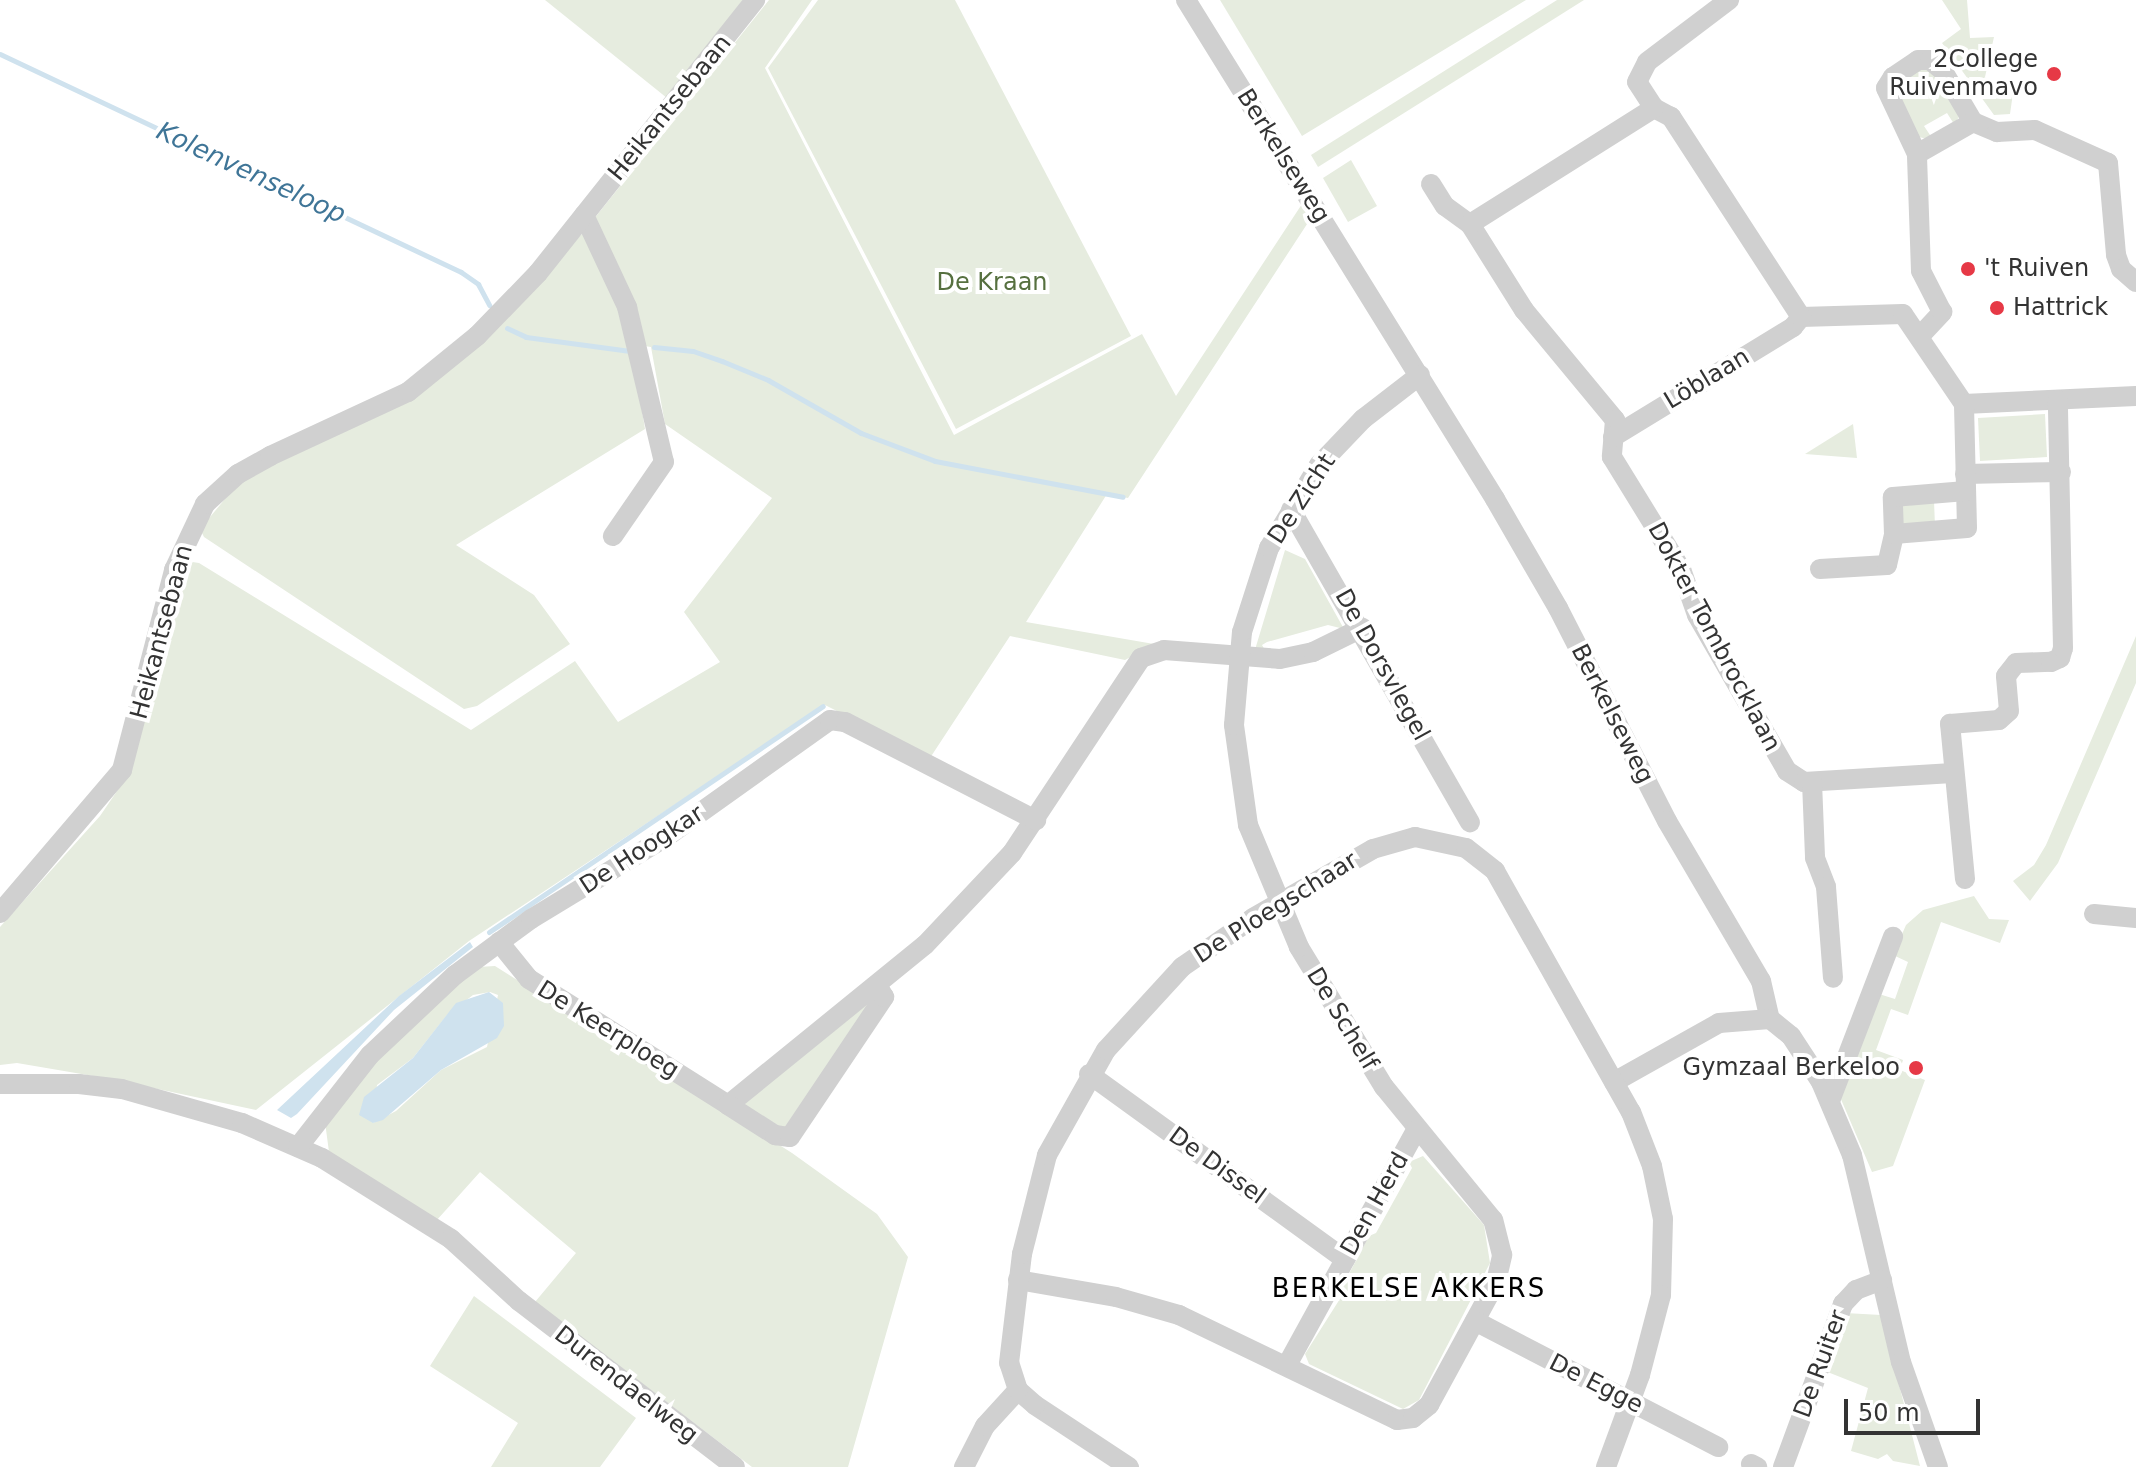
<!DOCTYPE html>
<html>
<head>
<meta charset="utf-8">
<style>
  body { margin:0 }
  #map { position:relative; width:2136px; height:1467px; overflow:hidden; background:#fff; font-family:"DejaVu Sans",sans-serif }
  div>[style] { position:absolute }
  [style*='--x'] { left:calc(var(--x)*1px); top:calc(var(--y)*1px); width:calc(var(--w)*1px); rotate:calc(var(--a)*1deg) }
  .green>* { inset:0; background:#e6ecdf }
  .water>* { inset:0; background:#cfe2ee }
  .stream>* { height:5px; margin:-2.5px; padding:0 2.5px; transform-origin:2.5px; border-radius:2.5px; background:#cfe2ee }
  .street>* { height:20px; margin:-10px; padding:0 10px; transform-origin:10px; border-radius:10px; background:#d0d0d0 }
  .dots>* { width:22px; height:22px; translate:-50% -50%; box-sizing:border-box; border:4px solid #fff; border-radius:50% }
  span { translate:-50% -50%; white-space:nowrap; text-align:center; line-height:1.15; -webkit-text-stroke:8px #fff; paint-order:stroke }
  .poi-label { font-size:24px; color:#333 }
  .right { translate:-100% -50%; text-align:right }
  .left { translate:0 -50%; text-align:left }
  .street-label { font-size:24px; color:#333 }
  .park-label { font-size:24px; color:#56703f }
  .water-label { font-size:26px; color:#3f7597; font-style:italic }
  .neighbourhood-label { font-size:26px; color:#000; letter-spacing:2px }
  .scale { position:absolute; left:1844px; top:1399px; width:136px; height:36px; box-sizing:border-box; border:4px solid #333; border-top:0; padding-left:10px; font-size:24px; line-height:28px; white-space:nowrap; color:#333; -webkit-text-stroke:6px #fff; paint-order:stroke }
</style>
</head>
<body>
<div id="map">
  <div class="green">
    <div style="clip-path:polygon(545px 0,743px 0,667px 98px)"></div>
    <div style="clip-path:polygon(769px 0,812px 0,765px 68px,954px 435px,1142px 334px,1176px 396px,1302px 204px,1311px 218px,1128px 498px,1107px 494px,1026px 622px,1154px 644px,1125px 660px,1010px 636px,930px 758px,825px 705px,469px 941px,256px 1110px,111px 1079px,17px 1063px,0 1065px,0 927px,100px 816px,128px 775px,186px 561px,199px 563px,471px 730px,575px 661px,618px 722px,720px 662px,684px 612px,772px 498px,665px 424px,651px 347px,631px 344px,645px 429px,456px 545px,534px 595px,570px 644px,477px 706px,464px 709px,204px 537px,200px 529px,240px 481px,362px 422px,581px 235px)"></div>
    <div style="clip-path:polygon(818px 0,955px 0,1131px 336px,956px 429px,768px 68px)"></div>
    <div style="clip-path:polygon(1220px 0,1526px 0,1302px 136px)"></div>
    <div style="clip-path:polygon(1557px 0,1584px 0,1318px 167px,1311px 155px)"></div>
    <div style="clip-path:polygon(1942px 0,1967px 0,1970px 38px,1994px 37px,1985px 77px,1994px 88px,2013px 93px,2010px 114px,1994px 115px,1942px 43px,1961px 29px)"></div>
    <div style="clip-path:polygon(1932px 68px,1959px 117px,1954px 124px,1947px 113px,1924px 126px,1932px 138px,1927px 139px,1919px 137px,1893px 89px,1920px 69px)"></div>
    <div style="clip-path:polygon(1351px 160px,1377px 206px,1348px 222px,1323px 178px)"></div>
    <div style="clip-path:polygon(2045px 414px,2047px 457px,1980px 461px,1978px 418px)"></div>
    <div style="clip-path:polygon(1853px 424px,1857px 458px,1805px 454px)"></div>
    <div style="clip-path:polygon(1934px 501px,1935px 526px,1903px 529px,1902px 503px)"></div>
    <div style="clip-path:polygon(1285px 550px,1305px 559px,1344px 629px,1328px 625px,1267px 642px,1262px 645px,1266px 652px,1254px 653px)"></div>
    <div style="clip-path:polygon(2136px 636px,2136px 683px,2058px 863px,2030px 901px,2013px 881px,2034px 865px,2046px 845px)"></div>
    <div style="clip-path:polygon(1974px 896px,1989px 919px,2009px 920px,2000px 943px,1941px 922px,1908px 1015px,1891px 1009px,1876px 1050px,1903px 1060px,1900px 1070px,1925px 1080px,1893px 1166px,1872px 1172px,1840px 1097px,1879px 994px,1895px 999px,1908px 962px,1893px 955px,1906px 925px,1923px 910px)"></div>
    <div style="clip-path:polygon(evenodd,495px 966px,792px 1153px,877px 1214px,908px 1257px,848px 1467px,752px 1467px,535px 1302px,576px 1253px,480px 1172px,436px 1221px,329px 1152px,325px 1122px,399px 1035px,478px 967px,495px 966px,490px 992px,498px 995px,487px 1047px,441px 1070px,396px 1111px,373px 1123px,377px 1085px,413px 1058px,447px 1015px,473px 995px,490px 992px)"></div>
    <div style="clip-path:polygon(871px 1001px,784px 1129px,745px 1106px,746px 1098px)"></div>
    <div style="clip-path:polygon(1423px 1156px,1484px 1225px,1490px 1263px,1419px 1400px,1403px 1409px,1309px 1364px,1305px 1354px,1343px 1294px,1342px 1287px,1369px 1236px,1376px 1233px,1412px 1168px,1409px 1162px)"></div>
    <div style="clip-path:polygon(474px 1296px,636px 1418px,600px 1467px,491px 1467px,518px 1423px,430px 1366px)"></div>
    <div style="clip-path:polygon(1845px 1313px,1881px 1315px,1920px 1466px,1893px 1461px,1887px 1454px,1878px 1459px,1851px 1451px,1868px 1388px,1825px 1371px)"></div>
  </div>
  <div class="water">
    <div style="clip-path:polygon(470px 942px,473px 947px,394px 1010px,297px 1114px,291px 1118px,277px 1110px,399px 996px)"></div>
    <div style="clip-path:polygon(489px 992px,503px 1003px,504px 1026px,497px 1038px,441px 1070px,383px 1120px,373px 1123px,359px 1115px,364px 1097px,413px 1058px,456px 1003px)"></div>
  </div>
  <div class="stream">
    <div style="--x:0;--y:54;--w:510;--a:25.31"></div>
    <div style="--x:461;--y:272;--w:21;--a:35"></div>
    <div style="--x:478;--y:284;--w:24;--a:62"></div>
    <div style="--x:507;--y:328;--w:21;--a:25"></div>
    <div style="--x:526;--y:337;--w:105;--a:7.7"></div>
    <div style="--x:654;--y:347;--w:39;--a:6"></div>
    <div style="--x:693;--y:351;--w:31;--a:19"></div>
    <div style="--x:722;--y:361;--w:50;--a:22.4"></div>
    <div style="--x:768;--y:380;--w:107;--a:29.7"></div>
    <div style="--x:861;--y:433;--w:79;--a:20.7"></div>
    <div style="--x:935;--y:461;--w:191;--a:10.8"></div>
    <div style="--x:489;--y:932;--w:403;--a:-34.1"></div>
  </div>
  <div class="street">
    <div style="--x:1186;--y:0;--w:587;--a:58.23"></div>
    <div style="--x:1495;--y:499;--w:126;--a:60"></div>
    <div style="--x:1558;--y:608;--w:239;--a:62.9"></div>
    <div style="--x:1667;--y:821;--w:186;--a:59.6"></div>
    <div style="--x:1761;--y:981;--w:39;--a:77"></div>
    <div style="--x:1770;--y:1019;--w:27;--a:39"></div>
    <div style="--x:1791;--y:1036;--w:55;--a:56.9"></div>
    <div style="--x:1821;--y:1082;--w:79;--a:67"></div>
    <div style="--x:1852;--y:1155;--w:213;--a:76.7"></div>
    <div style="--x:1901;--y:1362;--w:111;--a:70.6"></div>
    <div style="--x:1917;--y:154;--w:64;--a:-29.7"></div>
    <div style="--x:1431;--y:184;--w:26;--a:58"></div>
    <div style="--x:1445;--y:206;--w:31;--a:36"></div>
    <div style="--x:1470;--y:224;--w:102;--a:57.9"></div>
    <div style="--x:1524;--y:310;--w:143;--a:50.4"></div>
    <div style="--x:1615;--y:420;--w:37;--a:95"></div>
    <div style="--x:1612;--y:457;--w:132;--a:58.4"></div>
    <div style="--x:1681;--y:569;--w:49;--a:70.8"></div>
    <div style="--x:1697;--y:615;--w:180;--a:60"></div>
    <div style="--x:1787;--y:771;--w:20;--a:33"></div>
    <div style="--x:1804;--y:782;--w:149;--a:-3.5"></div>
    <div style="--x:584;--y:215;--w:102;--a:64.9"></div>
    <div style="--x:627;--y:307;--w:159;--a:76.6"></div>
    <div style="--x:664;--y:462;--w:90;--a:124.6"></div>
    <div style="--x:1470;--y:224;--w:218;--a:-32.2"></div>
    <div style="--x:1801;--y:317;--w:102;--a:-1.7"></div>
    <div style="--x:1903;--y:314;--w:109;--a:55.9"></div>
    <div style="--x:1964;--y:404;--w:172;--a:-2.7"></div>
    <div style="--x:1920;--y:336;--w:33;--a:-47"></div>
    <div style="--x:1942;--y:312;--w:46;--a:-117.1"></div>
    <div style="--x:1921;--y:271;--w:117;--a:-92"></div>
    <div style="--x:1917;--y:154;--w:73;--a:-115.2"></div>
    <div style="--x:1886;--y:88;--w:13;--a:-58"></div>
    <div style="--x:1893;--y:77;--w:30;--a:-34"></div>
    <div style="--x:1918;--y:60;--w:12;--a:0"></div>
    <div style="--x:1930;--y:60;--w:17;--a:40"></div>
    <div style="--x:1943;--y:71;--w:59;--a:59.5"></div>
    <div style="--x:1973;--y:122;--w:26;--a:23"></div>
    <div style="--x:1997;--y:132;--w:38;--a:-3"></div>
    <div style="--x:2035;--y:130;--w:80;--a:24.3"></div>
    <div style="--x:2108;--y:163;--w:92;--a:85"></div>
    <div style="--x:2116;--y:255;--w:15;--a:70"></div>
    <div style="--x:2121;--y:269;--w:20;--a:41"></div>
    <div style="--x:1613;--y:437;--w:211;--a:-31.4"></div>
    <div style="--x:1793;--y:327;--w:13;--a:-51"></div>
    <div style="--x:1801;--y:317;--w:239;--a:-123"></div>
    <div style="--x:1671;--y:117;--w:19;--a:-152"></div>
    <div style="--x:1654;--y:108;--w:31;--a:-123"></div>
    <div style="--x:1637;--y:82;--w:22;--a:-63"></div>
    <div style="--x:1647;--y:62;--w:103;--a:-37.1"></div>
    <div style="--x:1965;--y:474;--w:96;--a:-1.2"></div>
    <div style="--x:1291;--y:510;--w:360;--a:60.2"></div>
    <div style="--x:1894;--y:534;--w:73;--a:-4.7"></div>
    <div style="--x:1967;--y:528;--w:124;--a:-91.4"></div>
    <div style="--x:1820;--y:569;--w:67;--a:-3.4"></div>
    <div style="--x:1887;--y:565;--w:32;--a:-77"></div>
    <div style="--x:1894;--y:534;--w:37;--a:-92"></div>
    <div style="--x:1893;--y:497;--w:73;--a:-4.7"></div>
    <div style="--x:1812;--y:782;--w:76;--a:87.7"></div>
    <div style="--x:1815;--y:858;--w:31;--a:69"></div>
    <div style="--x:1826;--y:887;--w:91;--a:85.6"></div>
    <div style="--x:1965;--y:879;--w:156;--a:-95.5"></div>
    <div style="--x:1950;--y:724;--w:49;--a:-4.7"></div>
    <div style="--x:1999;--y:720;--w:13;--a:-42"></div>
    <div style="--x:2009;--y:711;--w:35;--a:-95"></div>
    <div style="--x:2006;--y:676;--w:16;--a:-52"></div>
    <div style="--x:2016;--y:663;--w:35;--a:-2"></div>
    <div style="--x:2051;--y:662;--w:10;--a:-24"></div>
    <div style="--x:2060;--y:658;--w:10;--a:-73"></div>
    <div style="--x:2063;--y:648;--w:248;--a:-91.2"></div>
    <div style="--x:0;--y:913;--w:188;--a:-49.5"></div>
    <div style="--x:122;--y:770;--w:207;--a:-75.4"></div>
    <div style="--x:174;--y:570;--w:73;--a:-64.8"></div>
    <div style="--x:205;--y:504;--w:45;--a:-42.3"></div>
    <div style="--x:238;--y:474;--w:37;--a:-29"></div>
    <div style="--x:270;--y:456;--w:152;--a:-24.9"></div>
    <div style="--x:408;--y:392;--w:89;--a:-39.1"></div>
    <div style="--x:477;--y:336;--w:88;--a:-45.9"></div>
    <div style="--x:538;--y:273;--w:349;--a:-51.5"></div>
    <div style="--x:2094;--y:914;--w:42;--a:5.4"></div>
    <div style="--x:499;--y:942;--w:48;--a:51"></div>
    <div style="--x:529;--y:979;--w:236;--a:32.3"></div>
    <div style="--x:728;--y:1105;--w:254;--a:-39.1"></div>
    <div style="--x:925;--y:945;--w:127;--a:-46.6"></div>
    <div style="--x:1012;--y:853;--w:234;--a:-56.5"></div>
    <div style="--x:1141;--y:658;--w:24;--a:-19"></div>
    <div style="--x:1164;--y:650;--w:116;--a:4.4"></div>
    <div style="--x:1280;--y:659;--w:34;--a:-12"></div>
    <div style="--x:1313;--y:652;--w:55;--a:-26.1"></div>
    <div style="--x:1089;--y:1074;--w:316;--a:35.9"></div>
    <div style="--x:1614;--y:1082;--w:120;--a:-29.3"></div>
    <div style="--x:1719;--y:1023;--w:51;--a:-4.5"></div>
    <div style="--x:0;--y:1084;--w:79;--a:0"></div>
    <div style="--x:79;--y:1084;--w:43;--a:6.6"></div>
    <div style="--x:122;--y:1089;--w:125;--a:15.8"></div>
    <div style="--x:242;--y:1123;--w:87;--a:23.6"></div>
    <div style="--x:322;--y:1158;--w:152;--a:32.1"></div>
    <div style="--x:451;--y:1239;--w:92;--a:42.4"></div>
    <div style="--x:519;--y:1301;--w:272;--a:37.5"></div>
    <div style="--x:1830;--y:1101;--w:176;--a:-69"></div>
    <div style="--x:728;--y:1105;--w:56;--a:32.6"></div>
    <div style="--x:775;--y:1135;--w:15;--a:8"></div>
    <div style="--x:790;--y:1137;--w:169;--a:-56.1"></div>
    <div style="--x:884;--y:997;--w:14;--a:-120"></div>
    <div style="--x:298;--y:1147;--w:117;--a:-52"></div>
    <div style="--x:370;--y:1055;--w:117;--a:-43.3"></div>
    <div style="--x:455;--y:975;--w:94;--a:-36.4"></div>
    <div style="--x:531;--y:919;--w:158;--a:-31.3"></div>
    <div style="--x:666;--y:837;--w:201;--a:-35.5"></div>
    <div style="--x:830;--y:720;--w:15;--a:8"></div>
    <div style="--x:845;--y:722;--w:215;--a:27.2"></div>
    <div style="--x:1018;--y:1280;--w:99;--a:9.8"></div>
    <div style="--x:1116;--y:1297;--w:66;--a:15.9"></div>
    <div style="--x:1179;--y:1315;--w:242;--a:25.7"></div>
    <div style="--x:1397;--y:1420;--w:16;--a:-7"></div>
    <div style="--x:1413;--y:1418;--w:21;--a:-39"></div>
    <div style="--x:1429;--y:1405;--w:140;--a:-61.4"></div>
    <div style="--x:1496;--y:1282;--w:28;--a:-77"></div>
    <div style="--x:1502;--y:1255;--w:36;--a:-104"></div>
    <div style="--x:1493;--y:1220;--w:172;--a:-129.3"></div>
    <div style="--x:1384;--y:1087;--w:164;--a:-121.3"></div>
    <div style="--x:1299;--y:947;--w:132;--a:-112.7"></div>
    <div style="--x:1248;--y:825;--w:101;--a:-98"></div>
    <div style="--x:1234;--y:725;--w:93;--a:-85.1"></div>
    <div style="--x:1242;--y:632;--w:88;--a:-72.2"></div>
    <div style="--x:1269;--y:548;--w:97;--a:-58.9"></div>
    <div style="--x:1319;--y:465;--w:64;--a:-46.3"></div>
    <div style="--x:1363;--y:419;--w:72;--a:-37.7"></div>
    <div style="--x:1475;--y:1321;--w:274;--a:27.4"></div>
    <div style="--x:1287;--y:1365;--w:268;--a:-61.2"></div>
    <div style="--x:1751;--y:1464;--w:7;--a:27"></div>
    <div style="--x:964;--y:1467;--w:46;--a:-62.9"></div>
    <div style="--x:985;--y:1426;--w:49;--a:-47.5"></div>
    <div style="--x:1129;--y:1467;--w:113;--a:-146.6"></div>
    <div style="--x:1035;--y:1405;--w:23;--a:-139"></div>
    <div style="--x:1018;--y:1390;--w:28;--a:-108"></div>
    <div style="--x:1009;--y:1363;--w:110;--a:-83.2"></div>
    <div style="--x:1022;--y:1254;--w:102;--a:-75.8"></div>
    <div style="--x:1047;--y:1155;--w:120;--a:-60.7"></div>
    <div style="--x:1106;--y:1050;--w:113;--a:-47.5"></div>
    <div style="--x:1182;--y:967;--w:86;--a:-34.6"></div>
    <div style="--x:1253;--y:918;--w:138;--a:-29.9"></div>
    <div style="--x:1373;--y:849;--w:44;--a:-15.9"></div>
    <div style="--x:1415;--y:837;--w:52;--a:12.2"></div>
    <div style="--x:1466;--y:848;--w:37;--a:38"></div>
    <div style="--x:1495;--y:871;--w:277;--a:60.6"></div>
    <div style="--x:1631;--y:1112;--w:58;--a:68.7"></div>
    <div style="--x:1652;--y:1166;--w:54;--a:78.3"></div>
    <div style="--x:1663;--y:1219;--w:76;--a:91.5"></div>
    <div style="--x:1661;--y:1295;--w:83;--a:104.7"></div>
    <div style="--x:1640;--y:1375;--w:98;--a:110.3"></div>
    <div style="--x:1783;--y:1467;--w:174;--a:-69.8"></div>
    <div style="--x:1843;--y:1304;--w:19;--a:-47"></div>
    <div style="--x:1856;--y:1290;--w:28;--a:-21"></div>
  </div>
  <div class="dots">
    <div style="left:2054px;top:74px;background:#e63946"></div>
    <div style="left:1968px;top:269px;background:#e63946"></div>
    <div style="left:1997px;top:308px;background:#e63946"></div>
    <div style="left:1916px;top:1068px;background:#e63946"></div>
  </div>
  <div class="poi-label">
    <span class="right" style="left:2038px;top:74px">2College<br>Ruivenmavo</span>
    <span class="left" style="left:1984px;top:269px">'t Ruiven</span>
    <span class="left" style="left:2013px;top:308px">Hattrick</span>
    <span class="right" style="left:1900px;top:1068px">Gymzaal Berkeloo</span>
  </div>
  <div class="street-label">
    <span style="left:670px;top:108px;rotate:-51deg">Heikantsebaan</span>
    <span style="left:1283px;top:156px;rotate:58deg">Berkelseweg</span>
    <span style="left:1707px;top:379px;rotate:-31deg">Löblaan</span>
    <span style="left:1302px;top:499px;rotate:-57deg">De Zicht</span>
    <span style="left:162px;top:632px;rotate:-75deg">Heikantsebaan</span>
    <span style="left:1714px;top:637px;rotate:62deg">Dokter Tombrocklaan</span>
    <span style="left:1382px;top:665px;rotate:61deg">De Dorsvlegel</span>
    <span style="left:1612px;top:714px;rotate:63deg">Berkelseweg</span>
    <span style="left:642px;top:850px;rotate:-33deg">De Hoogkar</span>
    <span style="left:1276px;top:908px;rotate:-32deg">De Ploegschaar</span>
    <span style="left:1342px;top:1019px;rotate:59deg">De Schelf</span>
    <span style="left:608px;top:1030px;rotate:32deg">De Keerploeg</span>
    <span style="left:1217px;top:1166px;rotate:36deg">De Dissel</span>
    <span style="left:1375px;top:1204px;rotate:-61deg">Den Herd</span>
    <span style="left:1821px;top:1364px;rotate:-70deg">De Ruiter</span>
    <span style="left:1596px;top:1384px;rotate:27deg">De Egge</span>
    <span style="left:626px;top:1385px;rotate:38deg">Durendaelweg</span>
  </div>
  <div class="park-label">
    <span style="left:992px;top:283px">De Kraan</span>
  </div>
  <div class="water-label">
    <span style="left:251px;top:173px;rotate:25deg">Kolenvenseloop</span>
  </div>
  <div class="neighbourhood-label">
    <span style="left:1409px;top:1289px">BERKELSE AKKERS</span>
  </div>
  <div class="scale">50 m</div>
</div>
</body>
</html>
